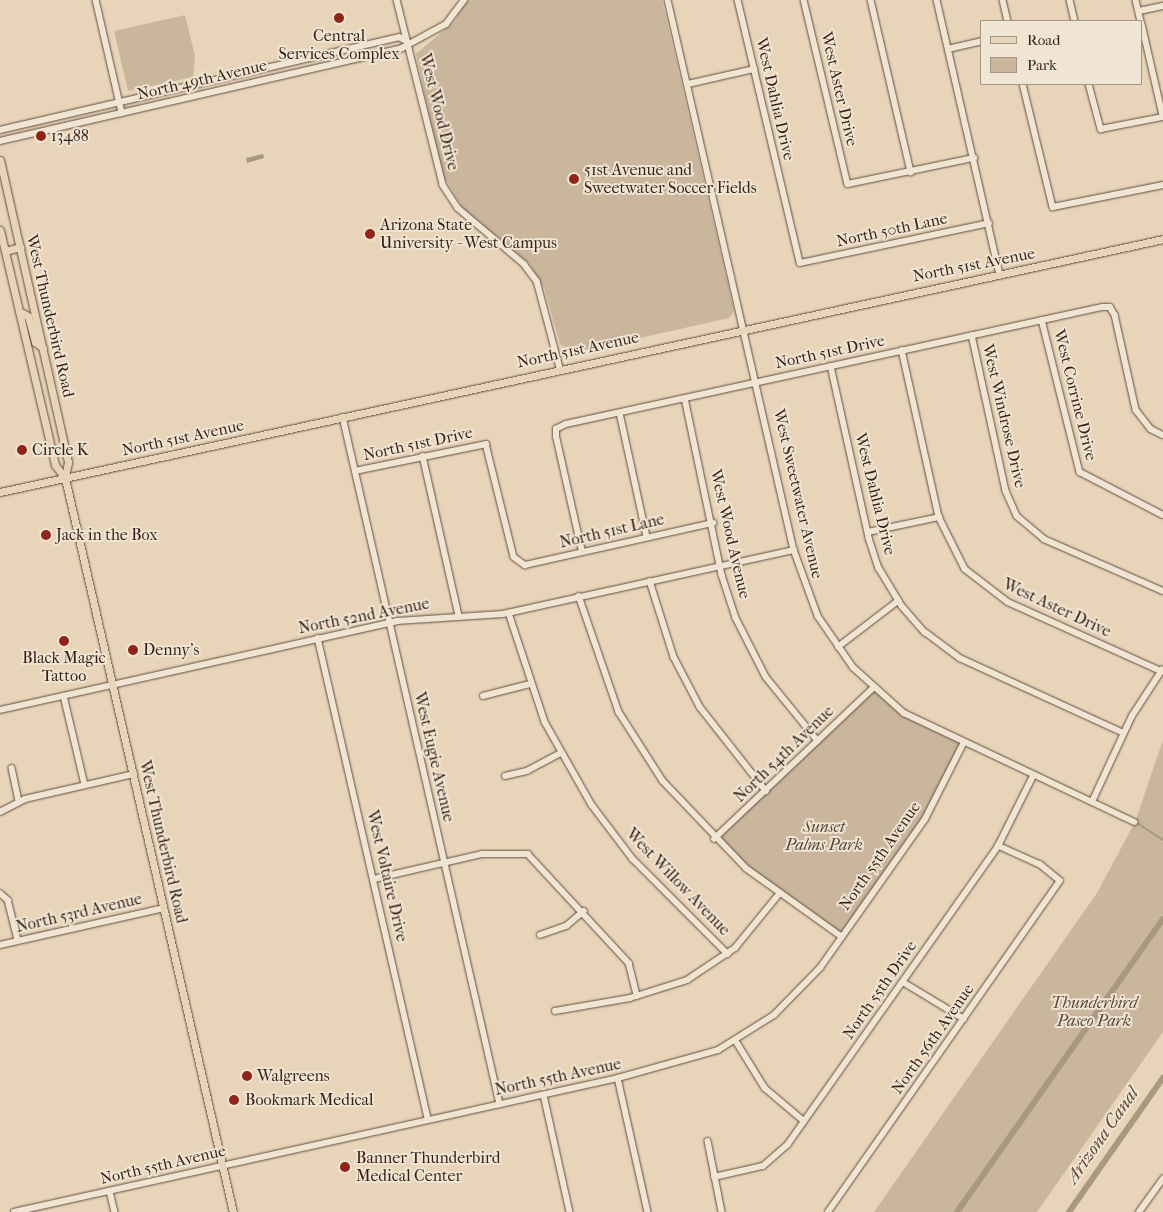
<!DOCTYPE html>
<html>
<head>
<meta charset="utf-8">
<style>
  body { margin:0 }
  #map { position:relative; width:1163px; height:1212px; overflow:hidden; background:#e8d5b9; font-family:"IM FELL French Canon",serif }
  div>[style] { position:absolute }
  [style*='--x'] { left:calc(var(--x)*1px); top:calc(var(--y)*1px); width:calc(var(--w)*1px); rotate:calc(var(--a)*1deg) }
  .green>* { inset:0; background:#c9b69d }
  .water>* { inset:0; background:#aa9781 }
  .stream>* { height:2px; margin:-1px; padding:0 1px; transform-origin:1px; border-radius:1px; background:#aa9781 }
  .canal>* { height:6px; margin:-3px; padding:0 3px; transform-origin:3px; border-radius:3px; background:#aa9781 }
  .roads { filter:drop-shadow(0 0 1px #604c3e) drop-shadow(0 0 1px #604c3e) }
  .minor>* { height:5.5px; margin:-2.75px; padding:0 2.75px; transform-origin:2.75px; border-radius:2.75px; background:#f0e4d2 }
  .major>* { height:7px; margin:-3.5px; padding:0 3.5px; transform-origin:3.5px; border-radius:3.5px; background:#e8d5b9 }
  .dots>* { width:14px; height:14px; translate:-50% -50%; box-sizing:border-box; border:2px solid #f0e4d2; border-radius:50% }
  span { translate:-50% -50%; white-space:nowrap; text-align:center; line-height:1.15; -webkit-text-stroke:4px #f0e4d2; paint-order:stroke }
  .poi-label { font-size:16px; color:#331f15 }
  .left { translate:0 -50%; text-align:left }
  .street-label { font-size:16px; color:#331f15 }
  .park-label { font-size:16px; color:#584537; font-style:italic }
  .water-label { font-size:18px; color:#5d493b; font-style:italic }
  .legend { position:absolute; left:980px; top:20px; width:162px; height:65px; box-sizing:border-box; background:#f0e4d2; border:1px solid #a49586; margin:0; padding:6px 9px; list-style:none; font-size:15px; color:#331f15 }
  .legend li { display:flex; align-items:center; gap:10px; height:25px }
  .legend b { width:25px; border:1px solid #a49586 }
</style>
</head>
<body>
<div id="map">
  <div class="green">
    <div style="clip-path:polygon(468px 0,662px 0,734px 311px,729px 318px,573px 353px,560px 344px,544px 288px,530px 264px,465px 211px,442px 174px,416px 54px,454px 22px)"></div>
    <div style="clip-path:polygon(185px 15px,195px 56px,193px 77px,128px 91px,114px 31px)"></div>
    <div style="clip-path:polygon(873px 688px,917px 722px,963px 744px,936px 799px,841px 936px,746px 868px,714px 839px)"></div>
    <div style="clip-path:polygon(1163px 740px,1163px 1032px,1037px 1212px,874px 1212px,1097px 893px,1135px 822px)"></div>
  </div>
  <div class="water">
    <div style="clip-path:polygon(263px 154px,264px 158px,247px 163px,246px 158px)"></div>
  </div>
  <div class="stream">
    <div style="--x:1137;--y:823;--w:31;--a:33"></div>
  </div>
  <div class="canal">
    <div style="--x:957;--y:1212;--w:358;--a:-54.9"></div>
    <div style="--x:1069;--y:1212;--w:164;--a:-55"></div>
  </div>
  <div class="roads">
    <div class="minor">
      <div style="--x:96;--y:0;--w:116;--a:77"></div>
      <div style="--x:397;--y:0;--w:191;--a:76"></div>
      <div style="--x:443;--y:185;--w:27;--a:57"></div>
      <div style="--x:458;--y:208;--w:87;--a:40.3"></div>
      <div style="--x:524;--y:264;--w:21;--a:53"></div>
      <div style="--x:537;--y:281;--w:90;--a:75.2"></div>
      <div style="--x:668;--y:0;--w:564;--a:77.1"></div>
      <div style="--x:794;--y:550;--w:70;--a:70"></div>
      <div style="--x:818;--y:616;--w:62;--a:55.5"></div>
      <div style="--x:853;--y:667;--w:69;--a:42"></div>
      <div style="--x:904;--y:713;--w:255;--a:25.3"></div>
      <div style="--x:738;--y:0;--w:270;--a:76.7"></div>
      <div style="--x:800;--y:263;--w:193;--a:-11.9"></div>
      <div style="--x:804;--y:0;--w:189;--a:76.6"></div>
      <div style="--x:848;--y:184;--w:129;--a:-11.7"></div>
      <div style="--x:871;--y:0;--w:177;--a:76.9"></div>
      <div style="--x:937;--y:0;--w:281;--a:77.1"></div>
      <div style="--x:1003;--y:0;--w:22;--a:77"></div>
      <div style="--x:1070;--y:0;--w:22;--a:77"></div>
      <div style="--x:1136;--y:0;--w:22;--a:77"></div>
      <div style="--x:1139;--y:11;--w:25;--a:-12"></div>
      <div style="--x:1142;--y:24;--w:94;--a:77.1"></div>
      <div style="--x:948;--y:49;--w:35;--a:-13"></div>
      <div style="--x:688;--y:84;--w:68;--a:-12.8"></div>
      <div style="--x:1023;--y:84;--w:127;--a:76.3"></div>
      <div style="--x:1053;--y:207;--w:112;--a:-11.3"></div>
      <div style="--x:1089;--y:84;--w:47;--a:75.1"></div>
      <div style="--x:1101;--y:129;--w:63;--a:-11"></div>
      <div style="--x:0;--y:130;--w:410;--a:-13.1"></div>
      <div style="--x:399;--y:37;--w:9;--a:27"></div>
      <div style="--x:0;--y:141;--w:413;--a:-13"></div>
      <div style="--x:402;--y:48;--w:50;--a:-28.6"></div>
      <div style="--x:446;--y:24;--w:30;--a:-53"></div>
      <div style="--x:1042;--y:320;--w:157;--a:76"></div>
      <div style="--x:1080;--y:472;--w:93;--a:27.4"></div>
      <div style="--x:972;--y:335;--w:160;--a:77.7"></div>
      <div style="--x:1006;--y:491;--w:27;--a:66"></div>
      <div style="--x:1017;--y:516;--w:35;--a:40"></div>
      <div style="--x:1044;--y:539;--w:130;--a:23.6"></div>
      <div style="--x:902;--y:350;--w:171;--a:77.5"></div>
      <div style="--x:939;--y:517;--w:58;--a:63.4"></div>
      <div style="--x:965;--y:569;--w:54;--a:37.5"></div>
      <div style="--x:1008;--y:602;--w:168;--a:24.3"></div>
      <div style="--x:831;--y:366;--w:176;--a:77.5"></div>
      <div style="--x:869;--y:538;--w:32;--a:72"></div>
      <div style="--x:879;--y:568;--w:44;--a:58.8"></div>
      <div style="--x:902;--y:606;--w:35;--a:49"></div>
      <div style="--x:925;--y:632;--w:44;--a:36.6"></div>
      <div style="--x:960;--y:658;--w:180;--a:24.6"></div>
      <div style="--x:685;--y:398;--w:181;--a:78.2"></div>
      <div style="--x:722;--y:575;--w:45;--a:72"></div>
      <div style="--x:736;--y:618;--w:66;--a:63"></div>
      <div style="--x:766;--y:677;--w:82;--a:50.9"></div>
      <div style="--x:620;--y:413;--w:127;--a:77.7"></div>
      <div style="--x:343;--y:417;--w:705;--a:77.13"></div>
      <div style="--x:423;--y:456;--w:164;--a:77.3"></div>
      <div style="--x:355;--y:471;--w:134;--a:-11.6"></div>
      <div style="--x:486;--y:444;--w:116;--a:76.1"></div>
      <div style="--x:514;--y:557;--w:14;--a:36"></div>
      <div style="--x:525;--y:565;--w:193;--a:-12.6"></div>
      <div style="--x:868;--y:532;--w:73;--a:-11.9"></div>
      <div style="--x:582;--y:552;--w:118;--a:-102.7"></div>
      <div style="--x:556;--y:437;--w:8;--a:-90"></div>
      <div style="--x:556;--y:429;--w:11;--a:-27"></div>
      <div style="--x:566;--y:424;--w:549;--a:-12.31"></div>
      <div style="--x:1102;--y:307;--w:8;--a:0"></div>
      <div style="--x:1110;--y:307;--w:9;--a:58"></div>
      <div style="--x:1115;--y:315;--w:97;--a:77.5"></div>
      <div style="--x:1136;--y:410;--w:24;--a:52"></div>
      <div style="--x:1151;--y:429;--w:13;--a:27"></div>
      <div style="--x:650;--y:581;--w:80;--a:72.5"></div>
      <div style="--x:674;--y:657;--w:56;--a:62.5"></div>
      <div style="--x:700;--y:707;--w:107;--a:51.8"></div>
      <div style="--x:579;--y:596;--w:123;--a:71"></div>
      <div style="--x:619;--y:712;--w:82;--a:57.5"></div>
      <div style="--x:663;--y:781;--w:120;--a:46.3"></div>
      <div style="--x:746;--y:868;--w:117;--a:35.6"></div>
      <div style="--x:509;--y:613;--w:115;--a:71.7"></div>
      <div style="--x:545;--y:722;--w:95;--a:60.5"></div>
      <div style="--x:592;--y:805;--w:68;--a:52.8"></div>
      <div style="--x:633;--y:859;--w:134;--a:45"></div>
      <div style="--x:318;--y:638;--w:493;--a:77.1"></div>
      <div style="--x:838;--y:647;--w:76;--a:-37.5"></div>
      <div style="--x:64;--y:696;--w:91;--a:76.7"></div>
      <div style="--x:483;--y:696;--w:49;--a:-14.3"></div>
      <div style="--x:0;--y:710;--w:407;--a:-12.6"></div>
      <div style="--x:397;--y:621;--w:106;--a:-3.8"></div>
      <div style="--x:503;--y:614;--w:298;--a:-12.4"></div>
      <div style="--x:12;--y:768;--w:34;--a:78"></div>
      <div style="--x:505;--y:776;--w:23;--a:-13"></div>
      <div style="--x:527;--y:771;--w:38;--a:-28"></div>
      <div style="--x:1092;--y:802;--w:95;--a:-65.1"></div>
      <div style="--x:1132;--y:716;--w:55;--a:-56.9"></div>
      <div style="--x:0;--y:812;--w:28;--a:-27"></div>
      <div style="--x:25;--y:799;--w:112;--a:-12.9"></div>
      <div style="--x:714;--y:839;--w:219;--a:-43.5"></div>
      <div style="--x:374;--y:879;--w:111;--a:-13"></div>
      <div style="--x:482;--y:854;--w:46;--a:0"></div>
      <div style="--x:528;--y:854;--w:149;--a:47.2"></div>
      <div style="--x:629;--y:963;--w:34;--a:76"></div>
      <div style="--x:0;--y:893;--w:11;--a:41"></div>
      <div style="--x:8;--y:900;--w:41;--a:76"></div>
      <div style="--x:540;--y:935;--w:28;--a:-19"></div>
      <div style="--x:566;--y:926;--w:23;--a:-40"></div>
      <div style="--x:0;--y:945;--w:168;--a:-12.7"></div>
      <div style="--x:903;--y:982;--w:71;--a:31.2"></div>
      <div style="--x:555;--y:1011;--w:76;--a:-9.8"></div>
      <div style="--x:630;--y:998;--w:60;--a:-17.5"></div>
      <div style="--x:687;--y:980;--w:58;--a:-33.7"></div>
      <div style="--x:735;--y:948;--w:70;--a:-50.8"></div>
      <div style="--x:736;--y:1041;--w:55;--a:58.3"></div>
      <div style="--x:765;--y:1088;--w:51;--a:40.2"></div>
      <div style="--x:618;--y:1078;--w:137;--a:77.4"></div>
      <div style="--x:544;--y:1095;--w:120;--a:77.5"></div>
      <div style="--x:708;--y:1141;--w:72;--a:78.8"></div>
      <div style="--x:714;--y:1177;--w:50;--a:-12.7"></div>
      <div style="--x:763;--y:1166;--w:33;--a:-41"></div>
      <div style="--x:788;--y:1144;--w:365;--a:-54.8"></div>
      <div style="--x:998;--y:846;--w:78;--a:-63.4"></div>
      <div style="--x:110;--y:1191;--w:22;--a:77"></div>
      <div style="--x:14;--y:1212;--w:619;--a:-12.51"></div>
      <div style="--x:618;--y:1078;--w:104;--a:-15.6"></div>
      <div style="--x:718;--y:1050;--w:66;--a:-32"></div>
      <div style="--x:774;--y:1015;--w:66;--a:-45.6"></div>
      <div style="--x:820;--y:968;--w:182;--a:-54.8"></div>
      <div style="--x:925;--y:819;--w:84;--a:-63.1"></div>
      <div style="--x:828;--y:1212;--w:404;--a:-55"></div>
      <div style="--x:1060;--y:881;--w:26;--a:-141"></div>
      <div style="--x:1040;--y:865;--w:46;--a:-155.7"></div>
      <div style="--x:1139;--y:1212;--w:41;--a:-54"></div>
    </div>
    <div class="major">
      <div style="--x:0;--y:160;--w:310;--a:77.3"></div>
      <div style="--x:68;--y:462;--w:16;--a:101"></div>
      <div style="--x:0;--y:230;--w:241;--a:76.8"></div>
      <div style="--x:55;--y:465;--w:16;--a:52"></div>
      <div style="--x:65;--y:478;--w:753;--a:77.11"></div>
      <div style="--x:5;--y:251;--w:16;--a:-15"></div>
      <div style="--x:19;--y:311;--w:10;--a:29"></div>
      <div style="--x:28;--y:316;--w:27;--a:75"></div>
      <div style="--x:35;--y:342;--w:10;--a:37"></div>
      <div style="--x:0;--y:492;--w:1190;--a:-12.27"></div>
    </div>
  </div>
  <div class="dots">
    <div style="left:339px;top:18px;background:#8f2418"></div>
    <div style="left:41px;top:136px;background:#8f2418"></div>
    <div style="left:574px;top:179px;background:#8f2418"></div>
    <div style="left:370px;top:234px;background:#8f2418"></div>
    <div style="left:22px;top:450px;background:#8f2418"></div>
    <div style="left:46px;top:535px;background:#8f2418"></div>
    <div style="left:64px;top:641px;background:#8f2418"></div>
    <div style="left:133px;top:650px;background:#8f2418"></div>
    <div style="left:247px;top:1076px;background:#8f2418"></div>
    <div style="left:234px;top:1100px;background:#8f2418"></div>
    <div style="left:345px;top:1167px;background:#8f2418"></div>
  </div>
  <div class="poi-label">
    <span style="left:339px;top:45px">Central<br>Services Complex</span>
    <span class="left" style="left:51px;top:136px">13488</span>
    <span class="left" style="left:584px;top:179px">51st Avenue and<br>Sweetwater Soccer Fields</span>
    <span class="left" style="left:380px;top:234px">Arizona State<br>University - West Campus</span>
    <span class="left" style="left:32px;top:450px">Circle K</span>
    <span class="left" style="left:56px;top:535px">Jack in the Box</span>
    <span class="left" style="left:143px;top:650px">Denny's</span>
    <span style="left:64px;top:667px">Black Magic<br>Tattoo</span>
    <span class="left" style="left:257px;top:1076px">Walgreens</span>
    <span class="left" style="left:245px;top:1100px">Bookmark Medical</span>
    <span class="left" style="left:356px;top:1167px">Banner Thunderbird<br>Medical Center</span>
  </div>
  <div class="street-label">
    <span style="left:202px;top:80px;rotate:-13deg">North 49th Avenue</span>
    <span style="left:839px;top:89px;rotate:77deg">West Aster Drive</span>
    <span style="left:775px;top:99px;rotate:77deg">West Dahlia Drive</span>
    <span style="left:439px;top:112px;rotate:76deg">West Wood Drive</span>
    <span style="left:892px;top:230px;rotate:-12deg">North 50th Lane</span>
    <span style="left:974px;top:265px;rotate:-11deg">North 51st Avenue</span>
    <span style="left:50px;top:316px;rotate:77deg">West Thunderbird Road</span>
    <span style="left:578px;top:350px;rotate:-12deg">North 51st Avenue</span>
    <span style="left:830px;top:352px;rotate:-12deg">North 51st Drive</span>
    <span style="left:1075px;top:395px;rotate:76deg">West Corrine Drive</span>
    <span style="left:1004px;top:416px;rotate:77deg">West Windrose Drive</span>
    <span style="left:183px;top:438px;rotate:-12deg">North 51st Avenue</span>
    <span style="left:418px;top:444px;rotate:-12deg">North 51st Drive</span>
    <span style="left:798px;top:494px;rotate:77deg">West Sweetwater Avenue</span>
    <span style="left:875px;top:494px;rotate:76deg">West Dahlia Drive</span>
    <span style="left:612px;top:531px;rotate:-13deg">North 51st Lane</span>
    <span style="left:730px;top:534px;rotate:77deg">West Wood Avenue</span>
    <span style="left:1057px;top:608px;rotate:25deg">West Aster Drive</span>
    <span style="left:364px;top:616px;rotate:-11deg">North 52nd Avenue</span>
    <span style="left:784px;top:754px;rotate:-44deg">North 54th Avenue</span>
    <span style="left:434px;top:757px;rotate:77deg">West Eugie Avenue</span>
    <span style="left:163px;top:842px;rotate:77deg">West Thunderbird Road</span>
    <span style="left:880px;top:856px;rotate:-55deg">North 55th Avenue</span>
    <span style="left:387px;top:876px;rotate:77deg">West Voltaire Drive</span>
    <span style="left:678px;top:882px;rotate:46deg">West Willow Avenue</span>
    <span style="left:79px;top:913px;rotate:-13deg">North 53rd Avenue</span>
    <span style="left:880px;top:990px;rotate:-55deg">North 55th Drive</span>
    <span style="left:933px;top:1039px;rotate:-55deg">North 56th Avenue</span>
    <span style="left:558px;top:1077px;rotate:-12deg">North 55th Avenue</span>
    <span style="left:163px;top:1165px;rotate:-13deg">North 55th Avenue</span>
  </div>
  <div class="park-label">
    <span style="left:824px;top:836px">Sunset<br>Palms Park</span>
    <span style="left:1094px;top:1012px">Thunderbird<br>Paseo Park</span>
  </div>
  <div class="water-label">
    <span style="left:1103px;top:1136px;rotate:-55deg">Arizona Canal</span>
  </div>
  <ul class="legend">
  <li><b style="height:6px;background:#e8d5b9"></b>Road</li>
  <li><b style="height:14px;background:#c9b69d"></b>Park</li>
  </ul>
</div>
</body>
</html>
